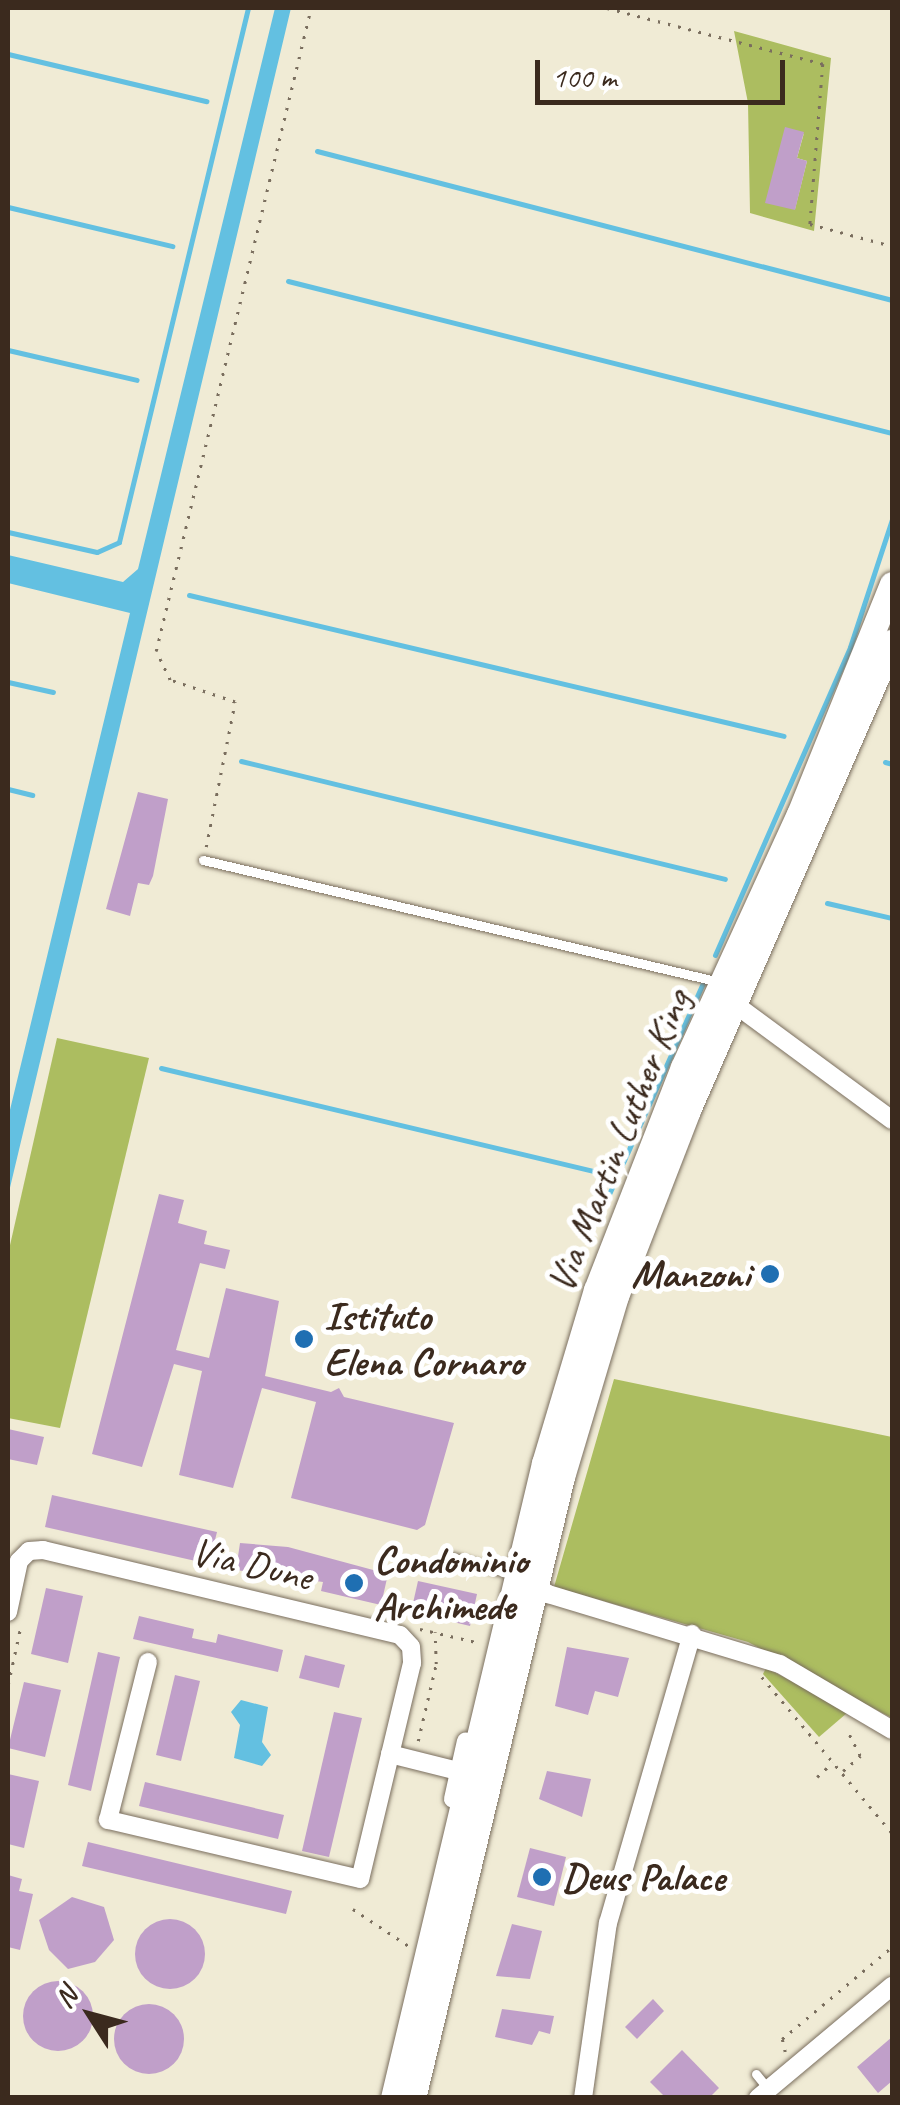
<!DOCTYPE html>
<html>
<head>
<meta charset="utf-8">
<style>
  body { margin:0 }
  #map { position:relative; width:900px; height:2105px; overflow:hidden; background:#f0ebd5; font-family:Caveat,sans-serif }
  div>[style] { position:absolute }
  [style*='--x'] { left:calc(var(--x)*1px); top:calc(var(--y)*1px); width:calc(var(--w)*1px); rotate:calc(var(--a)*1deg) }
  .green>* { inset:0; background:#acbd60 }
  .water>* { inset:0; background:#63c0e1 }
  .stream>* { height:5px; margin:-2.5px; padding:0 2.5px; transform-origin:2.5px; border-radius:2.5px; background:#63c0e1 }
  .building>* { inset:0; background:#c09fc9 }
  .round { border-radius:50% }
  .path>* { height:2.5px; margin-top:-1.25px; transform-origin:0; background:repeating-linear-gradient(90deg,#7a6e5e 0 2.5px,transparent 0 10.5px) }
  .roads { filter:drop-shadow(0 0 2px #7a6e5e) drop-shadow(0 0 2px #7a6e5e) }
  .service>* { height:9px; margin:-4.5px; padding:0 4.5px; transform-origin:4.5px; border-radius:4.5px; background:#fff }
  .minor>* { height:18px; margin:-9px; padding:0 9px; transform-origin:9px; border-radius:9px; background:#fff }
  .secondary>* { height:25px; margin:-12.5px; padding:0 12.5px; transform-origin:12.5px; border-radius:12.5px; background:#fff }
  .dots>* { width:28px; height:28px; translate:-50% -50%; box-sizing:border-box; border:5px solid #fff; border-radius:50% }
  span { translate:-50% -50%; white-space:nowrap; text-align:center; line-height:1.15; -webkit-text-stroke:10px #fff; paint-order:stroke }
  .street-label { font-size:40px; color:#3b2a1e }
  .poi-label { font-size:40px; color:#3b2a1e; font-weight:700 }
  .right { translate:-100% -50%; text-align:right }
  .left { translate:0 -50%; text-align:left }
  .frame { position:absolute; inset:0; border:10px solid #3b2a1e; pointer-events:none }
  .north { position:absolute; left:40px; top:1965px; width:100px; height:100px; -webkit-text-stroke:8px #fff; paint-order:stroke; rotate:306deg; font-size:28px; font-weight:700; line-height:40px; text-align:center; color:#3b2a1e }
  .north::after { content:''; display:block; margin:auto; width:35px; height:45px; background:#3b2a1e; clip-path:polygon(50% 0,100% 100%,50% 72%,0 100%) }
  .scale { position:absolute; left:535px; top:60px; width:250px; height:45px; box-sizing:border-box; border:5px solid #3b2a1e; border-top:0; padding-left:12px; font-size:30px; line-height:35px; white-space:nowrap; color:#3b2a1e; -webkit-text-stroke:8px #fff; paint-order:stroke }
</style>
</head>
<body>
<div id="map">
  <div class="green">
    <div style="clip-path:polygon(evenodd,734px 31px,831px 58px,814px 231px,750px 213px,748px 103px,734px 31px,804px 133px,797px 158px,807px 161px,795px 209px,766px 202px,804px 133px)"></div>
    <div style="clip-path:polygon(57px 1038px,149px 1058px,60px 1428px,8px 1418px,8px 1254px)"></div>
    <div style="clip-path:polygon(614px 1379px,892px 1437px,892px 1718px,748px 1642px,554px 1587px)"></div>
    <div style="clip-path:polygon(766px 1668px,844px 1708px,847px 1713px,819px 1737px,763px 1674px)"></div>
  </div>
  <div class="water">
    <div style="clip-path:polygon(275px 8px,291px 8px,8px 1196px,8px 1118px,130px 613px,8px 583px,8px 555px,123px 582px,138px 569px)"></div>
    <div style="clip-path:polygon(241px 1700px,268px 1707px,262px 1742px,271px 1755px,262px 1766px,234px 1758px,240px 1725px,231px 1712px)"></div>
  </div>
  <div class="stream">
    <div style="--x:8;--y:54;--w:204;--a:13.4"></div>
    <div style="--x:317;--y:151;--w:594;--a:14.53"></div>
    <div style="--x:8;--y:207;--w:169;--a:13.4"></div>
    <div style="--x:288;--y:281;--w:623;--a:14.13"></div>
    <div style="--x:8;--y:350;--w:132;--a:13.1"></div>
    <div style="--x:8;--y:532;--w:91;--a:12.7"></div>
    <div style="--x:97;--y:552;--w:24;--a:-24"></div>
    <div style="--x:119;--y:542;--w:549;--a:-76.42"></div>
    <div style="--x:189;--y:595;--w:611;--a:13.33"></div>
    <div style="--x:8;--y:682;--w:46;--a:12.5"></div>
    <div style="--x:241;--y:761;--w:498;--a:13.7"></div>
    <div style="--x:885;--y:762;--w:7;--a:16"></div>
    <div style="--x:8;--y:789;--w:25;--a:14"></div>
    <div style="--x:827;--y:903;--w:67;--a:13"></div>
    <div style="--x:715;--y:955;--w:336;--a:-66.3"></div>
    <div style="--x:850;--y:647;--w:135;--a:-71.8"></div>
    <div style="--x:161;--y:1068;--w:444;--a:13.4"></div>
    <div style="--x:597;--y:1221;--w:266;--a:-66"></div>
  </div>
  <div class="building">
    <div style="clip-path:polygon(785px 127px,804px 132px,797px 158px,807px 161px,795px 210px,765px 203px)"></div>
    <div style="clip-path:polygon(138px 792px,168px 799px,153px 876px,149px 885px,138px 883px,130px 916px,106px 909px)"></div>
    <div style="clip-path:polygon(159px 1194px,184px 1200px,178px 1223px,207px 1231px,204px 1244px,230px 1250px,225px 1269px,200px 1263px,176px 1350px,209px 1358px,226px 1288px,279px 1301px,265px 1376px,331px 1392px,339px 1388px,344px 1397px,454px 1423px,425px 1525px,417px 1530px,291px 1498px,316px 1402px,262px 1388px,233px 1488px,179px 1475px,202px 1371px,174px 1364px,142px 1467px,92px 1454px)"></div>
    <div style="clip-path:polygon(8px 1429px,44px 1437px,37px 1465px,8px 1459px)"></div>
    <div style="clip-path:polygon(52px 1495px,217px 1532px,209px 1564px,45px 1527px)"></div>
    <div style="clip-path:polygon(240px 1543px,288px 1547px,388px 1574px,381px 1605px,321px 1591px,323px 1582px,236px 1570px)"></div>
    <div style="clip-path:polygon(418px 1581px,477px 1594px,470px 1626px,411px 1612px)"></div>
    <div style="clip-path:polygon(46px 1588px,83px 1596px,68px 1663px,31px 1654px)"></div>
    <div style="clip-path:polygon(139px 1616px,194px 1629px,192px 1638px,216px 1643px,218px 1634px,283px 1650px,278px 1672px,133px 1639px)"></div>
    <div style="clip-path:polygon(567px 1647px,629px 1658px,618px 1697px,595px 1691px,588px 1715px,555px 1706px)"></div>
    <div style="clip-path:polygon(98px 1652px,120px 1657px,91px 1791px,68px 1785px)"></div>
    <div style="clip-path:polygon(305px 1655px,345px 1665px,339px 1688px,299px 1678px)"></div>
    <div style="clip-path:polygon(175px 1675px,200px 1681px,181px 1761px,156px 1755px)"></div>
    <div style="clip-path:polygon(24px 1682px,61px 1690px,45px 1757px,8px 1748px)"></div>
    <div style="clip-path:polygon(334px 1712px,362px 1718px,329px 1857px,302px 1851px)"></div>
    <div style="clip-path:polygon(547px 1771px,591px 1779px,582px 1817px,539px 1799px)"></div>
    <div style="clip-path:polygon(8px 1774px,39px 1781px,24px 1848px,8px 1844px)"></div>
    <div style="clip-path:polygon(145px 1782px,284px 1815px,278px 1839px,139px 1806px)"></div>
    <div style="clip-path:polygon(88px 1842px,292px 1891px,286px 1914px,82px 1866px)"></div>
    <div style="clip-path:polygon(530px 1848px,566px 1857px,554px 1906px,517px 1897px)"></div>
    <div style="clip-path:polygon(8px 1875px,22px 1879px,19px 1891px,33px 1894px,20px 1950px,8px 1947px)"></div>
    <div style="clip-path:polygon(72px 1897px,104px 1907px,114px 1940px,95px 1962px,68px 1969px,49px 1950px,39px 1920px)"></div>
    <div class="round" style="left:135px;top:1919px;width:70px;height:70px"></div>
    <div style="clip-path:polygon(512px 1924px,542px 1931px,530px 1979px,496px 1976px)"></div>
    <div class="round" style="left:23px;top:1981px;width:70px;height:70px"></div>
    <div style="clip-path:polygon(653px 1999px,664px 2011px,637px 2039px,625px 2027px)"></div>
    <div class="round" style="left:114px;top:2004px;width:70px;height:70px"></div>
    <div style="clip-path:polygon(502px 2009px,554px 2016px,550px 2034px,539px 2031px,532px 2045px,495px 2037px)"></div>
    <div style="clip-path:polygon(892px 2037px,892px 2081px,878px 2093px,857px 2067px)"></div>
    <div style="clip-path:polygon(682px 2050px,719px 2088px,709px 2098px,666px 2098px,650px 2082px)"></div>
  </div>
  <div class="path">
    <div style="--x:607;--y:8;--w:223;--a:14.5"></div>
    <div style="--x:823;--y:64;--w:161;--a:94.6"></div>
    <div style="--x:810;--y:224;--w:85;--a:15"></div>
    <div style="--x:206;--y:847;--w:148;--a:-78.7"></div>
    <div style="--x:235;--y:702;--w:69;--a:-161.3"></div>
    <div style="--x:170;--y:680;--w:32;--a:-116"></div>
    <div style="--x:156;--y:651;--w:661;--a:-76.45"></div>
    <div style="--x:420;--y:1629;--w:62;--a:13.1"></div>
    <div style="--x:762;--y:1677;--w:203;--a:50.2"></div>
    <div style="--x:8;--y:1685;--w:61;--a:-77.8"></div>
    <div style="--x:418;--y:1741;--w:79;--a:-76.8"></div>
    <div style="--x:436;--y:1664;--w:32;--a:-92"></div>
    <div style="--x:843;--y:1771;--w:23;--a:-41"></div>
    <div style="--x:860;--y:1756;--w:30;--a:-117"></div>
    <div style="--x:817;--y:1777;--w:21;--a:-43"></div>
    <div style="--x:353;--y:1909;--w:67;--a:33.5"></div>
    <div style="--x:785;--y:2052;--w:13;--a:-103"></div>
    <div style="--x:782;--y:2039;--w:143;--a:-39.9"></div>
  </div>
  <div class="roads">
    <div class="service">
      <div style="--x:203;--y:860;--w:531;--a:13.28"></div>
      <div style="--x:451;--y:1557;--w:67;--a:15.5"></div>
      <div style="--x:756;--y:2074;--w:19;--a:51"></div>
    </div>
    <div class="minor">
      <div style="--x:728;--y:999;--w:204;--a:36.4"></div>
      <div style="--x:530;--y:1582;--w:22;--a:34"></div>
      <div style="--x:548;--y:1594;--w:242;--a:16.8"></div>
      <div style="--x:780;--y:1664;--w:130;--a:30.5"></div>
      <div style="--x:8;--y:1612;--w:52;--a:-77.8"></div>
      <div style="--x:19;--y:1561;--w:14;--a:-45"></div>
      <div style="--x:29;--y:1551;--w:14;--a:-4"></div>
      <div style="--x:43;--y:1550;--w:367;--a:13.4"></div>
      <div style="--x:400;--y:1635;--w:16;--a:47"></div>
      <div style="--x:411;--y:1647;--w:16;--a:86"></div>
      <div style="--x:412;--y:1663;--w:222;--a:103.5"></div>
      <div style="--x:360;--y:1879;--w:259;--a:-166.8"></div>
      <div style="--x:108;--y:1820;--w:163;--a:-75.8"></div>
      <div style="--x:390;--y:1754;--w:70;--a:14"></div>
      <div style="--x:453;--y:1799;--w:59;--a:-77.4"></div>
      <div style="--x:583;--y:2098;--w:177;--a:-81.9"></div>
      <div style="--x:608;--y:1923;--w:301;--a:-73.8"></div>
      <div style="--x:758;--y:2098;--w:175;--a:-39.9"></div>
    </div>
    <div class="secondary">
      <div style="--x:393;--y:2098;--w:653;--a:-76.62"></div>
      <div style="--x:544;--y:1463;--w:181;--a:-73.3"></div>
      <div style="--x:596;--y:1290;--w:239;--a:-68.7"></div>
      <div style="--x:683;--y:1067;--w:278;--a:-65.4"></div>
      <div style="--x:799;--y:814;--w:248;--a:-68"></div>
      <div style="--x:413;--y:2098;--w:639;--a:-76.51"></div>
      <div style="--x:562;--y:1477;--w:189;--a:-73.4"></div>
      <div style="--x:616;--y:1296;--w:199;--a:-68.8"></div>
      <div style="--x:688;--y:1110;--w:511;--a:-66.45"></div>
    </div>
  </div>
  <div class="dots">
    <div style="left:770px;top:1274px;background:#1f6fb2"></div>
    <div style="left:304px;top:1339px;background:#1f6fb2"></div>
    <div style="left:354px;top:1583px;background:#1f6fb2"></div>
    <div style="left:542px;top:1877px;background:#1f6fb2"></div>
  </div>
  <div class="street-label">
    <span style="left:618px;top:1141px;rotate:-68deg">Via Martin Luther King</span>
    <span style="left:252px;top:1564px;rotate:13deg">Via Dune</span>
  </div>
  <div class="poi-label">
    <span class="right" style="left:750px;top:1274px">Manzoni</span>
    <span class="left" style="left:324px;top:1339px">Istituto<br>Elena Cornaro</span>
    <span class="left" style="left:374px;top:1583px">Condominio<br>Archimede</span>
    <span class="left" style="left:562px;top:1877px">Deus Palace</span>
  </div>
  <div class="frame"></div>
  <div class="north">N</div>
  <div class="scale">100 m</div>
</div>
</body>
</html>
